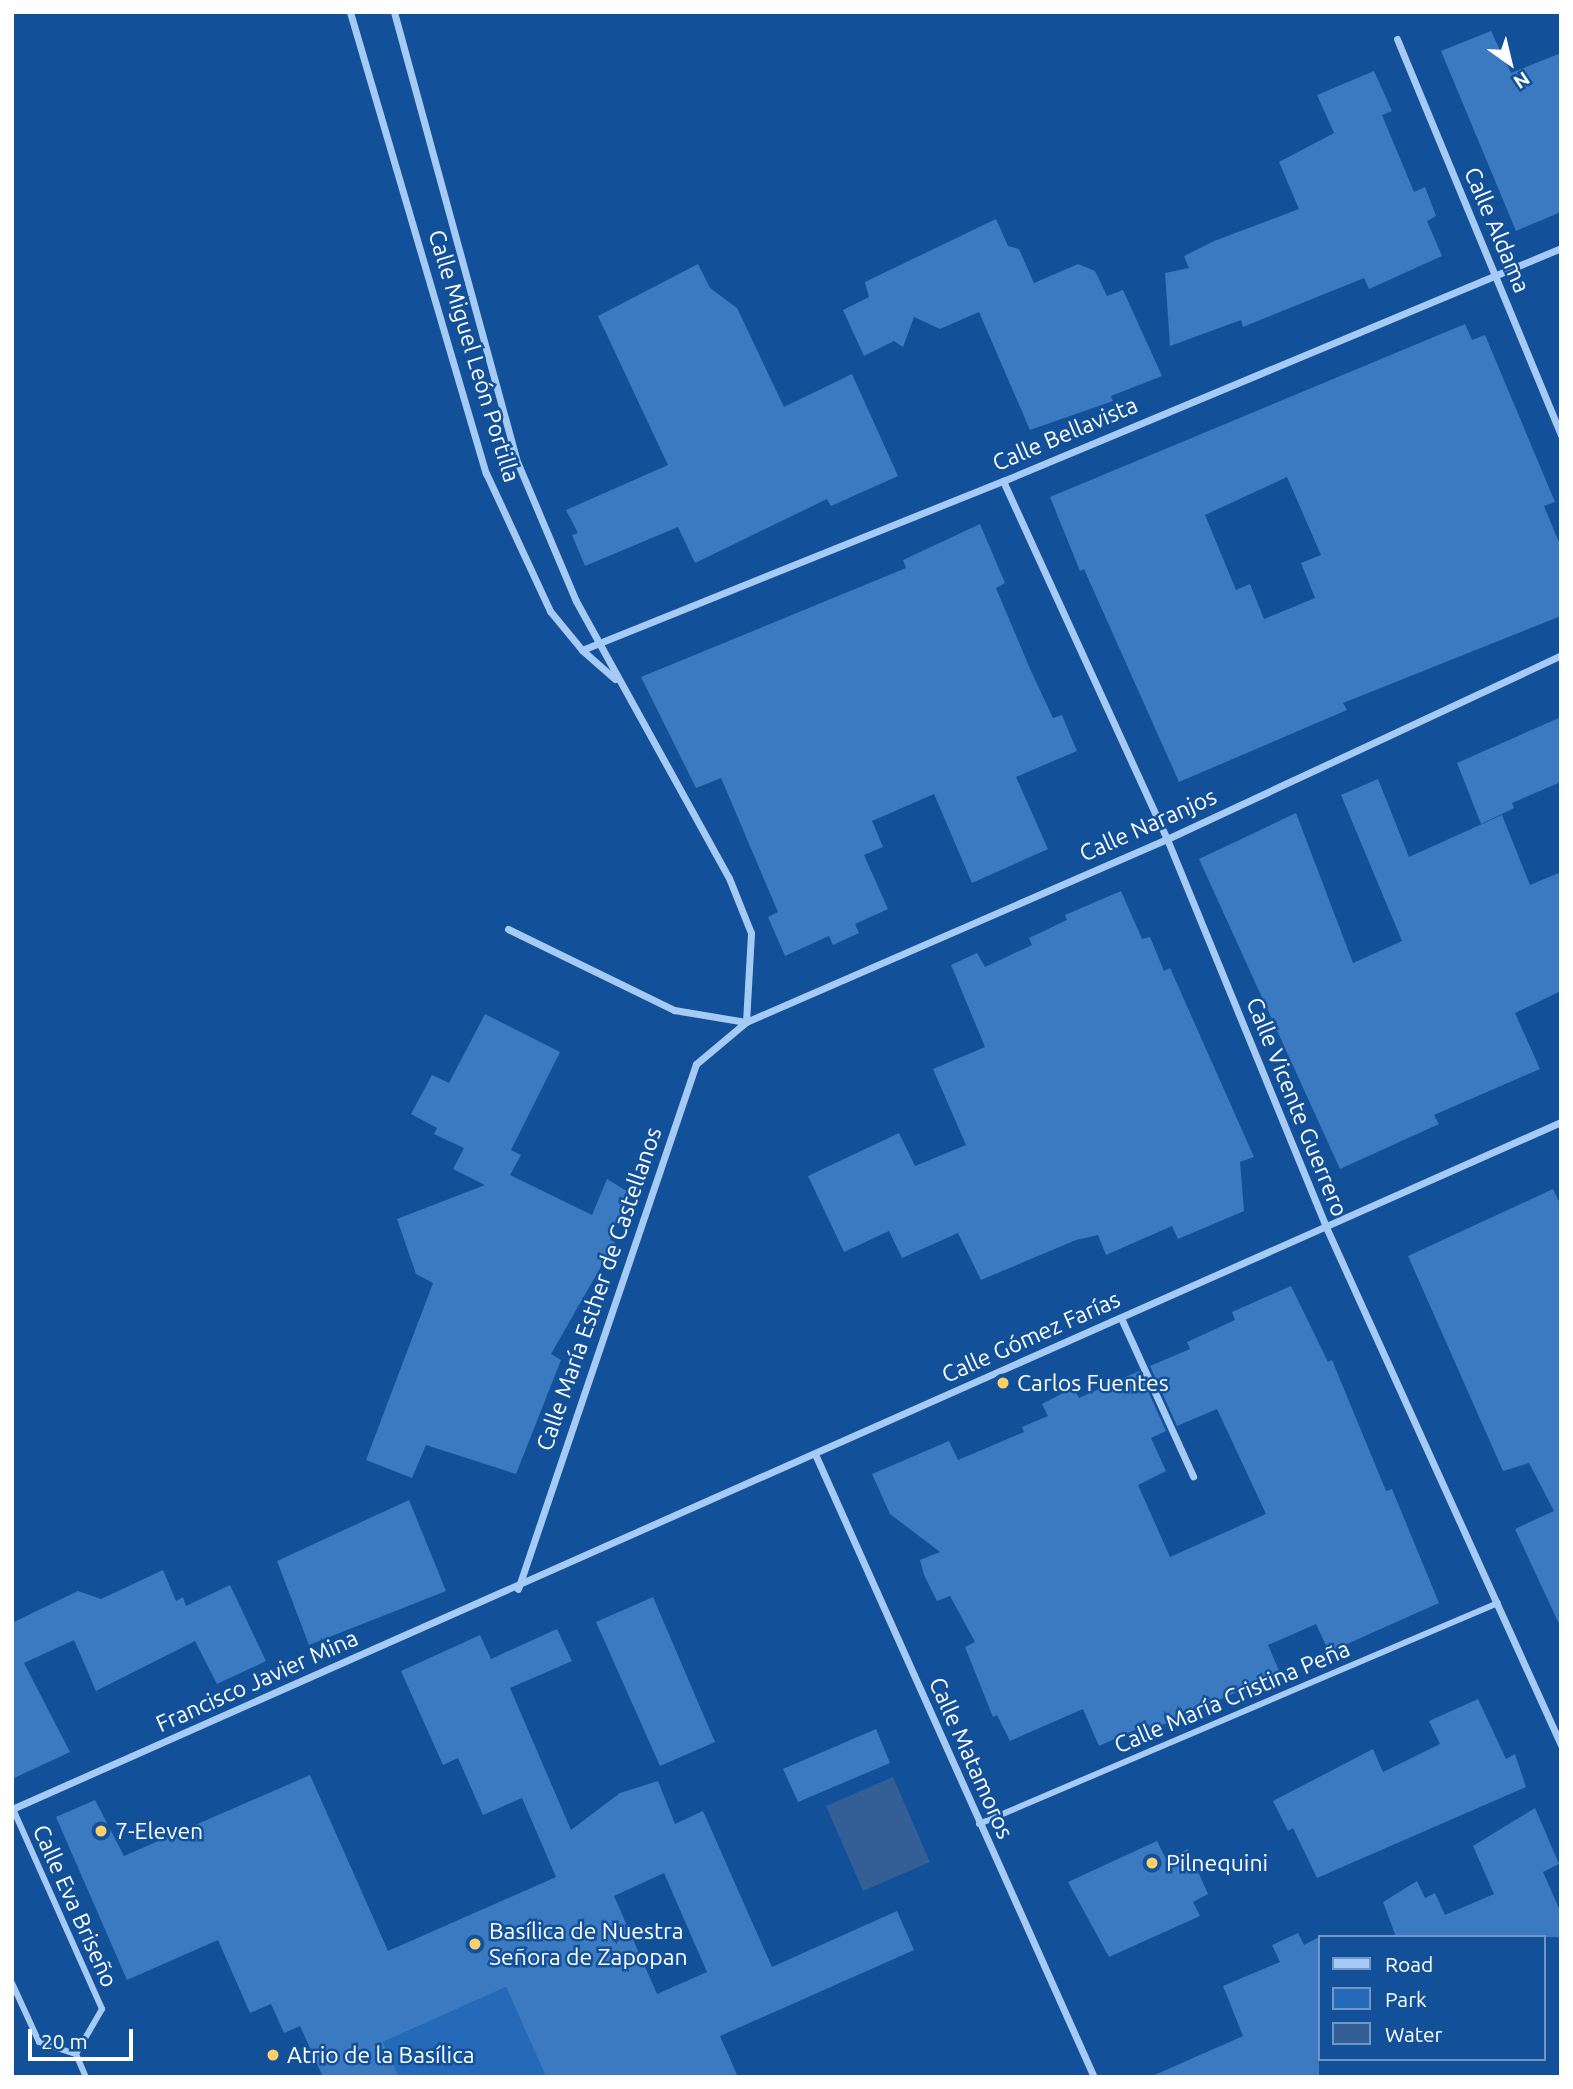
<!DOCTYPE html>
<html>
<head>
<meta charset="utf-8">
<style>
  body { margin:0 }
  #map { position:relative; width:1573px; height:2089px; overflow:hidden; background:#12509a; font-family:Ubuntu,sans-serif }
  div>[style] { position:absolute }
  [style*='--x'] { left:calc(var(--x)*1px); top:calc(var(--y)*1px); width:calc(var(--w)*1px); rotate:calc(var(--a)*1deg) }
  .green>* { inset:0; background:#256ab8 }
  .water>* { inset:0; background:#335f96 }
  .building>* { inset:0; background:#3b79c1 }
  .pedestrian>* { height:6px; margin:-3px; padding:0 3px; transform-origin:3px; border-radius:3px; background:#a5caf4 }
  .minor>* { height:7px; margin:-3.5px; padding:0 3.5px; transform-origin:3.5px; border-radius:3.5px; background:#a5caf4 }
  .dots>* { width:19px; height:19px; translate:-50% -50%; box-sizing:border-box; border:4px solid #12509a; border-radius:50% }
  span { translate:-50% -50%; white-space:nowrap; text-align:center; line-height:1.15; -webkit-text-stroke:5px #12509a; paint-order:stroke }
  .street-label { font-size:23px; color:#fff }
  .poi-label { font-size:23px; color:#fff }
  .left { translate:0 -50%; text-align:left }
  .frame { position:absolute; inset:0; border:14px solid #fff; pointer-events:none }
  .legend { position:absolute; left:1318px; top:1935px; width:228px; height:126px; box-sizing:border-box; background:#12509a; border:2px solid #7196c2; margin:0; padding:9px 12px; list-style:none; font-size:21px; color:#fff }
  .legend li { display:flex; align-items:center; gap:14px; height:35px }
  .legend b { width:35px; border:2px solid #7196c2 }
  .north { position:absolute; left:1475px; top:28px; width:70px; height:70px; -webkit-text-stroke:5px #12509a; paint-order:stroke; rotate:146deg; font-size:19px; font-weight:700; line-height:28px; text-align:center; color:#fff }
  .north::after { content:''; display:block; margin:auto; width:24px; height:32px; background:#fff; clip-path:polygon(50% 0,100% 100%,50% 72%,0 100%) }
  .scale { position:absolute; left:28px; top:2029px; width:105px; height:32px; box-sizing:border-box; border:4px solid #fff; border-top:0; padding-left:9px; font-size:21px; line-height:24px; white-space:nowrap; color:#fff; -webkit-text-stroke:5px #12509a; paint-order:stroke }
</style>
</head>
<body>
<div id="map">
  <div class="green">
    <div style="clip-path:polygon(506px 1987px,546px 2077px,399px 2077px,383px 2042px)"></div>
  </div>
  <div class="water">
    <div style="clip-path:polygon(893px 1777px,930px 1862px,863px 1891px,826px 1806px)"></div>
  </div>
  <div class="building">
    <div style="clip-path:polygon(1491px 31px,1511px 73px,1561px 53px,1561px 212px,1516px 231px,1441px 51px)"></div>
    <div style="clip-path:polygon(1374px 71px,1392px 111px,1382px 115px,1414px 192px,1425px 187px,1436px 216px,1427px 221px,1442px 256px,1369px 289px,1364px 278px,1243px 327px,1241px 320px,1170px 346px,1165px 273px,1189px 268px,1184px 256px,1214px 241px,1299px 209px,1279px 162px,1334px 133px,1317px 95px)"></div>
    <div style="clip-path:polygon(996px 219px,1008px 246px,1019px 249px,1034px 283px,1078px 264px,1095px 271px,1107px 296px,1123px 290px,1162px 376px,1111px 396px,1113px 401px,1030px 430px,979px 312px,940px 329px,914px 317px,903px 347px,894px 341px,864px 356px,843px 310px,869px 297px,865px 282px)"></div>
    <div style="clip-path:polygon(698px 264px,710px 288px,737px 308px,784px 407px,852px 374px,898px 476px,831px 506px,827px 499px,695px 563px,678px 527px,585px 566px,572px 535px,578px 533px,566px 510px,668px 465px,598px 316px)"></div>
    <div style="clip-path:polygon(evenodd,1465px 324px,1472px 340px,1485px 335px,1555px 502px,1544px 506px,1561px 547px,1561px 616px,1343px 703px,1347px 710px,1179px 782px,1084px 569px,1080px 571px,1050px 497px,1465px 324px,1287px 477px,1321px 555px,1301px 563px,1315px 598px,1264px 619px,1250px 584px,1236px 590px,1205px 515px,1287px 477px)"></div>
    <div style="clip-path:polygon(980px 524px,1005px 583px,996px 588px,1031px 671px,1053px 718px,1062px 715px,1077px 751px,1016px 777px,1048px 849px,972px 883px,934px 794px,872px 821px,883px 847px,864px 855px,888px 909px,855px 924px,859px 933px,833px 945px,829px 936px,785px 956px,768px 917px,778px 912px,721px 778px,696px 788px,641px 677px,906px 568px,903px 560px)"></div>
    <div style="clip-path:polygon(1561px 717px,1561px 782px,1512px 803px,1514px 808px,1481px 824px,1457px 763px)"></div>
    <div style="clip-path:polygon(1378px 779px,1409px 857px,1502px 815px,1530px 885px,1561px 872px,1561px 991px,1515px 1013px,1540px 1069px,1434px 1115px,1439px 1124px,1340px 1169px,1199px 859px,1296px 813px,1353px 963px,1402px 941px,1341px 795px)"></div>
    <div style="clip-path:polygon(1121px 891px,1142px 939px,1150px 937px,1164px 971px,1170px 968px,1254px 1157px,1240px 1162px,1244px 1211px,1178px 1239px,1172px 1226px,1106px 1255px,1098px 1235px,1076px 1240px,981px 1280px,958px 1233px,902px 1258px,889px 1231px,844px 1252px,808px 1176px,899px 1133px,915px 1166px,966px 1145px,933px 1069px,985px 1047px,951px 965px,977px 953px,985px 967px,1032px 945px,1029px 938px,1067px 920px,1065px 915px)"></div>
    <div style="clip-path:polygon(485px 1014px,560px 1052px,511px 1150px,521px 1155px,510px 1175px,592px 1215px,607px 1179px,630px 1193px,610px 1240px,615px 1242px,551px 1354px,561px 1360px,516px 1474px,426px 1445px,412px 1478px,366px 1460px,433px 1283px,416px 1274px,397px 1219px,485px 1185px,453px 1169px,464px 1148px,434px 1134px,437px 1128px,411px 1114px,432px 1075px,449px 1083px)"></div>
    <div style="clip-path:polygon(1553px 1189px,1561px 1206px,1560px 1626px,1515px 1529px,1554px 1511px,1529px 1463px,1503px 1471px,1408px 1256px)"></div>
    <div style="clip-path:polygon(1291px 1286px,1328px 1362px,1332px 1360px,1386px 1491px,1392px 1489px,1439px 1603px,1329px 1652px,1316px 1624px,1268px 1645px,1280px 1673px,1151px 1730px,1148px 1724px,1099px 1746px,1083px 1709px,1010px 1741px,997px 1715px,993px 1717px,965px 1647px,975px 1642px,950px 1596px,937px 1601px,924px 1575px,920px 1560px,940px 1552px,890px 1514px,872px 1474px,949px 1441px,958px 1460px,1024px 1432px,1022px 1427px,1048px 1416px,1042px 1404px,1073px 1388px,1079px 1398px,1139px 1371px,1166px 1431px,1151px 1438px,1166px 1471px,1138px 1485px,1170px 1557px,1266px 1514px,1217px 1409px,1177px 1426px,1150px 1366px,1190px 1349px,1187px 1342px,1235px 1320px,1232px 1312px)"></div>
    <div style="clip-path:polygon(409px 1500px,446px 1591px,309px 1645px,277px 1561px)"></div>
    <div style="clip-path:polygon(163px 1570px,176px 1601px,183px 1597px,186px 1606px,230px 1585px,266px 1661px,217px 1684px,195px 1641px,96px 1691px,74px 1640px,24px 1663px,70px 1752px,12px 1779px,12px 1623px,78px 1591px,101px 1599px)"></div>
    <div style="clip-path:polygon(653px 1597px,715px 1742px,660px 1766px,596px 1622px)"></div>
    <div style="clip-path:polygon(evenodd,557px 1629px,572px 1661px,510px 1688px,571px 1830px,620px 1793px,658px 1781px,675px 1824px,703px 1811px,772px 1967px,897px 1911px,914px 1950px,720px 2036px,738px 2077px,546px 2077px,506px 1987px,383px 2042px,399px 2077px,323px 2077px,300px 2026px,284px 2033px,271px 2004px,250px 2013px,218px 1940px,127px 1980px,56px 1817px,95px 1800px,124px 1856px,310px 1775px,388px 1951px,556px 1877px,522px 1798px,483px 1815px,458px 1758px,443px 1765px,401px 1671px,480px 1635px,491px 1659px,557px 1629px,664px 1873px,707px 1972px,657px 1994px,614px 1896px,664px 1873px)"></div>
    <div style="clip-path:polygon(1478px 1699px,1506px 1759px,1515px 1754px,1526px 1787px,1317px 1878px,1293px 1828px,1288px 1831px,1273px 1801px,1373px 1749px,1383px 1772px,1440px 1744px,1429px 1721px)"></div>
    <div style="clip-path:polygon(876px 1729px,890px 1763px,798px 1802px,783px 1769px)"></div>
    <div style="clip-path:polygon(1535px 1808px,1559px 1864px,1543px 1872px,1561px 1913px,1561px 1937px,1396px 1937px,1383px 1902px,1417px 1881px,1425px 1898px,1435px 1893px,1445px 1915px,1494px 1894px,1473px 1846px)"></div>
    <div style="clip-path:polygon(1157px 1841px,1166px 1859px,1188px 1849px,1208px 1894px,1193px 1902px,1200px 1916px,1109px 1957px,1068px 1882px)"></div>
    <div style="clip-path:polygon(1298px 1933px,1304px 1945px,1319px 1937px,1319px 2077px,1150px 2077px,1243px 2036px,1223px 1986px,1280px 1962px,1272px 1945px)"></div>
  </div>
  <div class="pedestrian">
    <div style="--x:13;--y:1809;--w:219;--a:66"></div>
    <div style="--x:102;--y:2009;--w:52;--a:120"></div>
    <div style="--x:76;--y:2054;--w:25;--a:67"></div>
    <div style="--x:979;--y:1824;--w:564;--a:-23.07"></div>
    <div style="--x:12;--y:1983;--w:65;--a:65.4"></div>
    <div style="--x:39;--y:2042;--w:39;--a:18"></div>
  </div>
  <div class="minor">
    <div style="--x:350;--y:12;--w:481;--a:73.6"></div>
    <div style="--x:486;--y:473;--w:152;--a:65.1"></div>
    <div style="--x:550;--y:611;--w:50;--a:50.6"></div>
    <div style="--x:582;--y:650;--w:44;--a:41.3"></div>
    <div style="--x:394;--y:12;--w:463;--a:74.7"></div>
    <div style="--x:516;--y:459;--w:154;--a:67.1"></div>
    <div style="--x:576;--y:601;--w:316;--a:61.1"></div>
    <div style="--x:729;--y:878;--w:59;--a:68.2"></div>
    <div style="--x:751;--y:933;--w:89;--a:93.2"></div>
    <div style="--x:1397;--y:39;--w:429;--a:67.5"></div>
    <div style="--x:1003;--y:481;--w:394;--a:65.4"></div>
    <div style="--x:1167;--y:839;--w:419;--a:67.7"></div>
    <div style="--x:1326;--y:1227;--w:569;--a:65.6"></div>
    <div style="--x:582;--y:650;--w:454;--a:-21.9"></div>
    <div style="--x:1003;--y:481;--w:605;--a:-22.66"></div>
    <div style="--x:508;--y:929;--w:185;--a:26"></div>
    <div style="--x:674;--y:1010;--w:73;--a:9.5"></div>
    <div style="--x:1121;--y:1318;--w:174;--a:65.5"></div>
    <div style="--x:815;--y:1454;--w:683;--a:65.88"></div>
    <div style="--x:518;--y:1589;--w:554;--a:-71.27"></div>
    <div style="--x:696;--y:1064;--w:65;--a:-40"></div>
    <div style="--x:746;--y:1022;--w:459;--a:-23.5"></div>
    <div style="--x:1167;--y:839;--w:435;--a:-25"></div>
    <div style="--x:12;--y:1809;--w:1695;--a:-23.92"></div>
  </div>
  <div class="dots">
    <div style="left:1003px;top:1383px;background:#ffd067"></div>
    <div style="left:101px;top:1831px;background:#ffd067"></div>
    <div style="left:1152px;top:1863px;background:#ffd067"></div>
    <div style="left:475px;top:1944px;background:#ffd067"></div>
    <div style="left:273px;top:2055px;background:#ffd067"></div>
  </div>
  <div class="street-label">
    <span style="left:1497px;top:230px;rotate:67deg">Calle Aldama</span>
    <span style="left:474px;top:356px;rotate:73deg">Calle Miguel León Portilla</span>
    <span style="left:1065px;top:434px;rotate:-23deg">Calle Bellavista</span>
    <span style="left:1148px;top:825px;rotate:-24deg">Calle Naranjos</span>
    <span style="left:1297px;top:1107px;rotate:68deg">Calle Vicente Guerrero</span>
    <span style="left:599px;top:1289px;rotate:-71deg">Calle María Esther de Castellanos</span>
    <span style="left:1031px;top:1337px;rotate:-24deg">Calle Gómez Farías</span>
    <span style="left:257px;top:1681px;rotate:-24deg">Francisco Javier Mina</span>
    <span style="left:1232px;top:1697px;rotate:-23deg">Calle María Cristina Peña</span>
    <span style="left:971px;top:1758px;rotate:66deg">Calle Matamoros</span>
    <span style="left:75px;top:1906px;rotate:66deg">Calle Eva Briseño</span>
  </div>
  <div class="poi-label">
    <span class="left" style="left:1017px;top:1383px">Carlos Fuentes</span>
    <span class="left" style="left:115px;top:1831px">7-Eleven</span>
    <span class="left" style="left:1166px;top:1863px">Pilnequini</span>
    <span class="left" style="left:489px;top:1944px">Basílica de Nuestra<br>Señora de Zapopan</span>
    <span class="left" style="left:287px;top:2055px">Atrio de la Basílica</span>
  </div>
  <div class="frame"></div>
  <ul class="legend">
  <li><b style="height:9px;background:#a5caf4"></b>Road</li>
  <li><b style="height:19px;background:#256ab8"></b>Park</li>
  <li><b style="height:19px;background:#335f96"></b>Water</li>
  </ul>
  <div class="north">N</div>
  <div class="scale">20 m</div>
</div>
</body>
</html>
